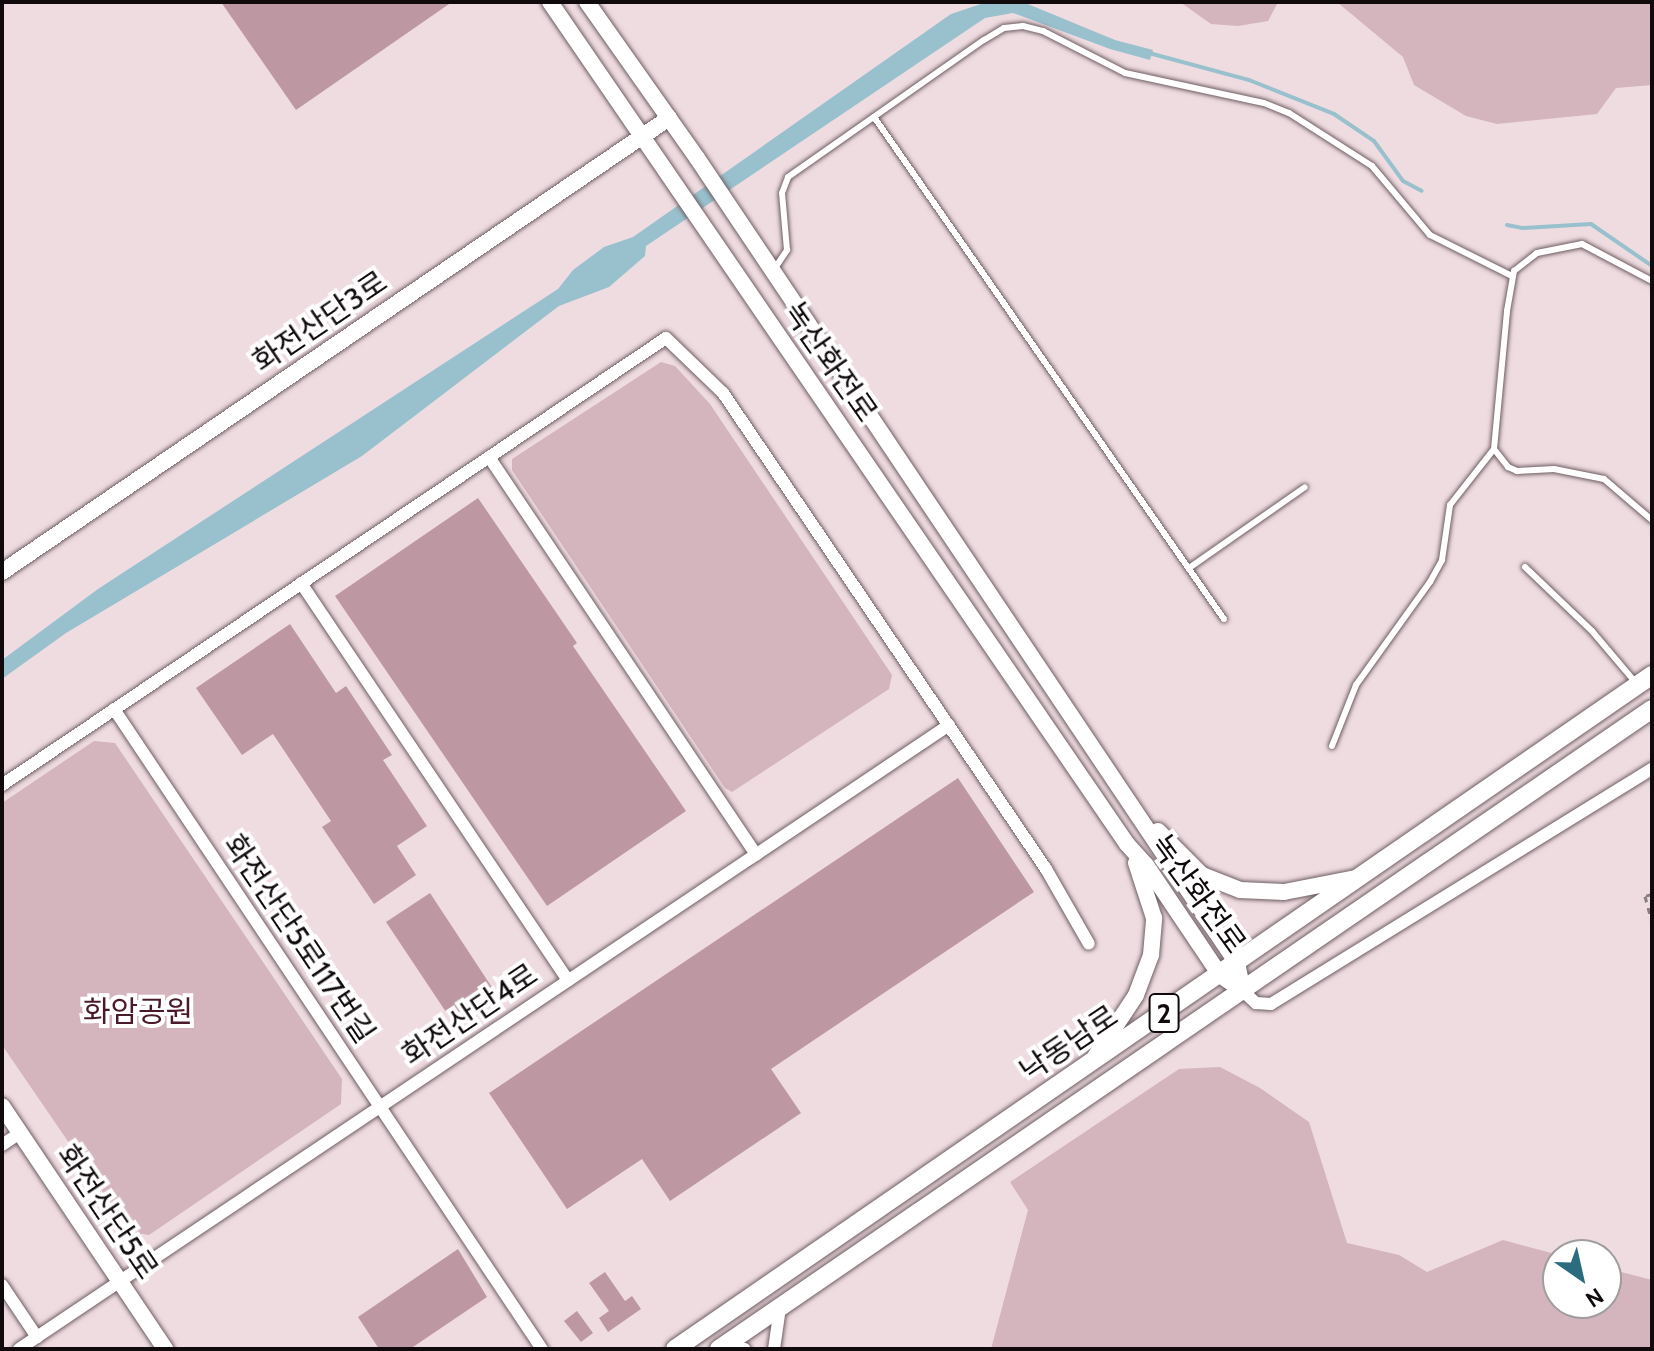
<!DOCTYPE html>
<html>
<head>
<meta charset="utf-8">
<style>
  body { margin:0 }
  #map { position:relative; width:1654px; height:1351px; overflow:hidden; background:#efdce1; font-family:Cabin,"Noto Sans KR",sans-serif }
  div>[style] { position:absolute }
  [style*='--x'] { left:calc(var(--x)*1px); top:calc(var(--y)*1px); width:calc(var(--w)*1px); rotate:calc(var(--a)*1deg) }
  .green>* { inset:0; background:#d4b4bd }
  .water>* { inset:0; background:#98c1cd }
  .stream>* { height:4px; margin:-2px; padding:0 2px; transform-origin:2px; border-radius:2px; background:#98c1cd }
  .building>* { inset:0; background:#bd98a2 }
  .path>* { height:3px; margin-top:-1.5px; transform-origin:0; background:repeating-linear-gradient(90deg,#8a7d81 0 6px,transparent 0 12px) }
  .roads { filter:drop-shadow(0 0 2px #6e5e62) drop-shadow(0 0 2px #6e5e62) }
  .lane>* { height:6px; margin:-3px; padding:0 3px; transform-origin:3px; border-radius:3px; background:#fff }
  .street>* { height:12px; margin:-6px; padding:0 6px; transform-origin:6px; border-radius:6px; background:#fff }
  .secondary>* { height:16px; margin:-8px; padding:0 8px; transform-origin:8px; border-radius:8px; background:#fff }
  .primary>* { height:18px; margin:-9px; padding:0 9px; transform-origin:9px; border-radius:9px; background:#fff }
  span { translate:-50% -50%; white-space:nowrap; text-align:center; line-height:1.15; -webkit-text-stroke:8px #fff; paint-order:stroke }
  .shield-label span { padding:2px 6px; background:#fff; border:2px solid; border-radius:6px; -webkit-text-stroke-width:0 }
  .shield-label { font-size:28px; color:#100a0c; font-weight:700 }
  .street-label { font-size:30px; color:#100a0c }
  .park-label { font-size:30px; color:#4a1a2b }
  .frame { position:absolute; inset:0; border:4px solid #100a0c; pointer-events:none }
  .north { position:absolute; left:1542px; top:1239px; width:80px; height:80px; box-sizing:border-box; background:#fff; border:2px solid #9f9d9e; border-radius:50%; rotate:146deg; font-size:22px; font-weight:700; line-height:32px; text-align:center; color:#100a0c }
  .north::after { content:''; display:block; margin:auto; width:28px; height:36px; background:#2b6d7f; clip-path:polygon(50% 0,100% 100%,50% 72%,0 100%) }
</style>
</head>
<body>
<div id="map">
  <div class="green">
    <div style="clip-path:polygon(1180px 2px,1276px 2px,1277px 4px,1268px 21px,1238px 26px,1211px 24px)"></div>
    <div style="clip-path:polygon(1337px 2px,1652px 2px,1652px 85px,1616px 88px,1597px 114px,1497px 124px,1466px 116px,1414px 85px,1403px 57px)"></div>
    <div style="clip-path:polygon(661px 362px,675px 366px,710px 404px,892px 675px,889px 689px,732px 792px,725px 788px,512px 470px,512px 459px)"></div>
    <div style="clip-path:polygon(94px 741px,115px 743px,342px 1079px,341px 1104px,149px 1235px,130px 1232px,2px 1045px,2px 803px)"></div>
    <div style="clip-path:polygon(1220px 1067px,1260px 1088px,1309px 1122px,1347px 1243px,1399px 1255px,1427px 1272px,1503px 1240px,1559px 1255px,1558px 1303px,1606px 1303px,1606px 1268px,1652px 1280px,1652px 1349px,991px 1349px,1028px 1210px,1010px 1182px,1179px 1069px)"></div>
  </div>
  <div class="water">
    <div style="clip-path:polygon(987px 2px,1023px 2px,1115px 40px,1153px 50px,1150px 60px,1110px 49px,1013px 13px,985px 18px,646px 246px,645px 256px,609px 287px,559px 306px,362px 456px,66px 633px,2px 679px,2px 660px,98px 589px,558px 289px,573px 270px,604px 247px,633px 237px,951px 14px)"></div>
  </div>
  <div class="stream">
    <div style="--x:1149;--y:53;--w:104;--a:15.1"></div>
    <div style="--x:1249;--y:80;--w:92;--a:21.8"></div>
    <div style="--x:1334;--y:114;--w:48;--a:34"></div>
    <div style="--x:1374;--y:141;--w:49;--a:54.1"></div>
    <div style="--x:1403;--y:181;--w:21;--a:28"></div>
    <div style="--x:1507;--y:225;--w:15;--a:11"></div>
    <div style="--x:1522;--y:228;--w:69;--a:-3.3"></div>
    <div style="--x:1591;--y:224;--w:74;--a:34.5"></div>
  </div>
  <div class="building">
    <div style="clip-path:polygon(221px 2px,452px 2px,296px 110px)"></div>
    <div style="clip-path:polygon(478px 498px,577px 643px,573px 646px,686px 811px,547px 906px,335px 596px)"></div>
    <div style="clip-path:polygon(290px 624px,336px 693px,346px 686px,392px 755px,383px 760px,427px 826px,397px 846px,416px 875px,374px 904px,322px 827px,331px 821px,273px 734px,242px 755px,196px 688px)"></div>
    <div style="clip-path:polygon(958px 778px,1034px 892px,771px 1069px,801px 1113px,670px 1201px,642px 1159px,567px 1209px,489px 1093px)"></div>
    <div style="clip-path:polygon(430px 893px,493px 989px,450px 1018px,386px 922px)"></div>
    <div style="clip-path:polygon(458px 1249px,487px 1297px,410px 1349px,379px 1349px,358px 1317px)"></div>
    <div style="clip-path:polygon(605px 1272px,625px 1301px,632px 1296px,641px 1309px,608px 1332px,599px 1318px,609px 1311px,589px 1283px)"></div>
    <div style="clip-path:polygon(577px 1311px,593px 1333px,581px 1342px,564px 1321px)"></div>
  </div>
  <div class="path">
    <div style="--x:1652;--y:894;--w:7;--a:164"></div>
    <div style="--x:1645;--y:896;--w:27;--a:75"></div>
  </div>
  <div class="roads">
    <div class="lane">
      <div style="--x:874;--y:117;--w:612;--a:55.12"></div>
      <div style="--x:775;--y:268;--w:22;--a:-56"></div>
      <div style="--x:787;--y:250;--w:57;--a:-95"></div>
      <div style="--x:782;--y:193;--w:17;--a:-69"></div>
      <div style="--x:788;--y:177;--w:239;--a:-35"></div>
      <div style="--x:984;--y:40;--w:23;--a:-31"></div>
      <div style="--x:1004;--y:28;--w:19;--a:-6"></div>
      <div style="--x:1023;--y:26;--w:21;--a:14"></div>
      <div style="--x:1043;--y:31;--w:92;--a:27.1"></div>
      <div style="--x:1125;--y:73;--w:142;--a:12.2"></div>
      <div style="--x:1264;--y:103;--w:27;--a:22"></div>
      <div style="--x:1289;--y:113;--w:98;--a:32.6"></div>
      <div style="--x:1372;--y:166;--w:90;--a:50"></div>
      <div style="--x:1430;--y:235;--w:92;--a:26.6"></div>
      <div style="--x:1494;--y:449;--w:23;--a:52"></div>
      <div style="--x:1508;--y:467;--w:10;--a:24"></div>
      <div style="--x:1517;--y:471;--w:37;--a:-3"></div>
      <div style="--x:1554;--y:469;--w:51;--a:11.3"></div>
      <div style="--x:1604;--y:479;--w:63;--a:40.5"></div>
      <div style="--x:1525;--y:567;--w:93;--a:43.7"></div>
      <div style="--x:1592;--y:631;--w:68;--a:49.8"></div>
      <div style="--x:1189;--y:568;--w:141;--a:-34.9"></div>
      <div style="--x:1332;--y:746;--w:66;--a:-68.5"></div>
      <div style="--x:1356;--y:685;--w:127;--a:-54.3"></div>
      <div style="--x:1430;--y:582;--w:25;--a:-61"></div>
      <div style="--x:1442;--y:560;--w:56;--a:-81.7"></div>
      <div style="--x:1450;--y:505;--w:71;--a:-51.8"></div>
      <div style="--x:1494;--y:449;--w:139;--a:-84.6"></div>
      <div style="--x:1507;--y:311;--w:41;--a:-80.1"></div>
      <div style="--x:1514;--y:271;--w:29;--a:-38"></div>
      <div style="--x:1537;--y:253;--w:46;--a:-11.3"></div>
      <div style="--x:1582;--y:244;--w:79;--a:27.9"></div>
    </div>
    <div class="street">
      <div style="--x:489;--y:457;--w:479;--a:56.1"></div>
      <div style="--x:301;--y:583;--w:479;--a:56.1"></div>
      <div style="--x:114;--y:709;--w:770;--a:56.23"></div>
      <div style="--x:2;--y:785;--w:800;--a:-33.95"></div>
      <div style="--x:666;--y:338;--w:79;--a:44"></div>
      <div style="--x:723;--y:393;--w:575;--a:55.84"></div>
      <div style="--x:1046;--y:869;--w:86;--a:60.2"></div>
      <div style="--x:1243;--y:991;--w:18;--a:43"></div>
      <div style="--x:1256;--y:1003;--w:15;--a:4"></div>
      <div style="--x:1271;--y:1004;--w:448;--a:-31.7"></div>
      <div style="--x:2;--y:1145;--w:22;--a:-34"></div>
      <div style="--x:2;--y:1285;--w:63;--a:56.1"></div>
      <div style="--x:726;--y:1345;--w:19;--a:12"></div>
      <div style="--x:19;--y:1349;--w:1120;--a:-33.86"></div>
      <div style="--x:774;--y:1349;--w:41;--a:-81.7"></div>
    </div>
    <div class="secondary">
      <div style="--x:550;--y:2;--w:1021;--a:55.58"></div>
      <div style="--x:1127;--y:844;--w:28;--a:48"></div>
      <div style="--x:1146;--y:865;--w:133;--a:56.1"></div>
      <div style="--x:1220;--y:975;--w:28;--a:35"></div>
      <div style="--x:587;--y:2;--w:191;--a:54.8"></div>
      <div style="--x:697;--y:158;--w:969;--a:56.15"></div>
      <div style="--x:1237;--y:963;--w:29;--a:78"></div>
      <div style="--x:2;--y:572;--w:807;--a:-34.24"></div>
      <div style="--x:1158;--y:831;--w:62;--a:45"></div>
      <div style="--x:1202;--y:875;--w:41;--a:21.5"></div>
      <div style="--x:1240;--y:890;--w:44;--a:2.6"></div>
      <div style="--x:1284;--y:892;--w:73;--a:-11"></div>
      <div style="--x:1095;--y:1057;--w:74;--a:-56.5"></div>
      <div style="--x:1136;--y:995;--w:43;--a:-69.4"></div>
      <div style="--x:1151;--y:955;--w:37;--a:-85"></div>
      <div style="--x:1154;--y:918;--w:58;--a:-108.1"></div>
      <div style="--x:2;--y:1106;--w:293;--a:56.1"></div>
    </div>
    <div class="primary">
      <div style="--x:675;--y:1349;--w:1187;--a:-34.6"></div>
      <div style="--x:719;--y:1349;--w:1131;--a:-34.45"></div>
    </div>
  </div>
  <div class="shield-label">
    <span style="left:1164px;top:1013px">2</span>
  </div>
  <div class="street-label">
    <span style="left:320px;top:322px;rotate:-34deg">화전산단3로</span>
    <span style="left:830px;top:362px;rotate:55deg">녹산화전로</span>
    <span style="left:1198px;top:894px;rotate:54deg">녹산화전로</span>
    <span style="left:299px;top:939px;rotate:56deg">화전산단5로117번길</span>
    <span style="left:470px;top:1015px;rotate:-34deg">화전산단4로</span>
    <span style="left:1069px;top:1044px;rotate:-34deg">낙동남로</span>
    <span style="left:107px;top:1212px;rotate:56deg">화전산단5로</span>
  </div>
  <div class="park-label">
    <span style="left:138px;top:1012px">화암공원</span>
  </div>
  <div class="frame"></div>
  <div class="north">N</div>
</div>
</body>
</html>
